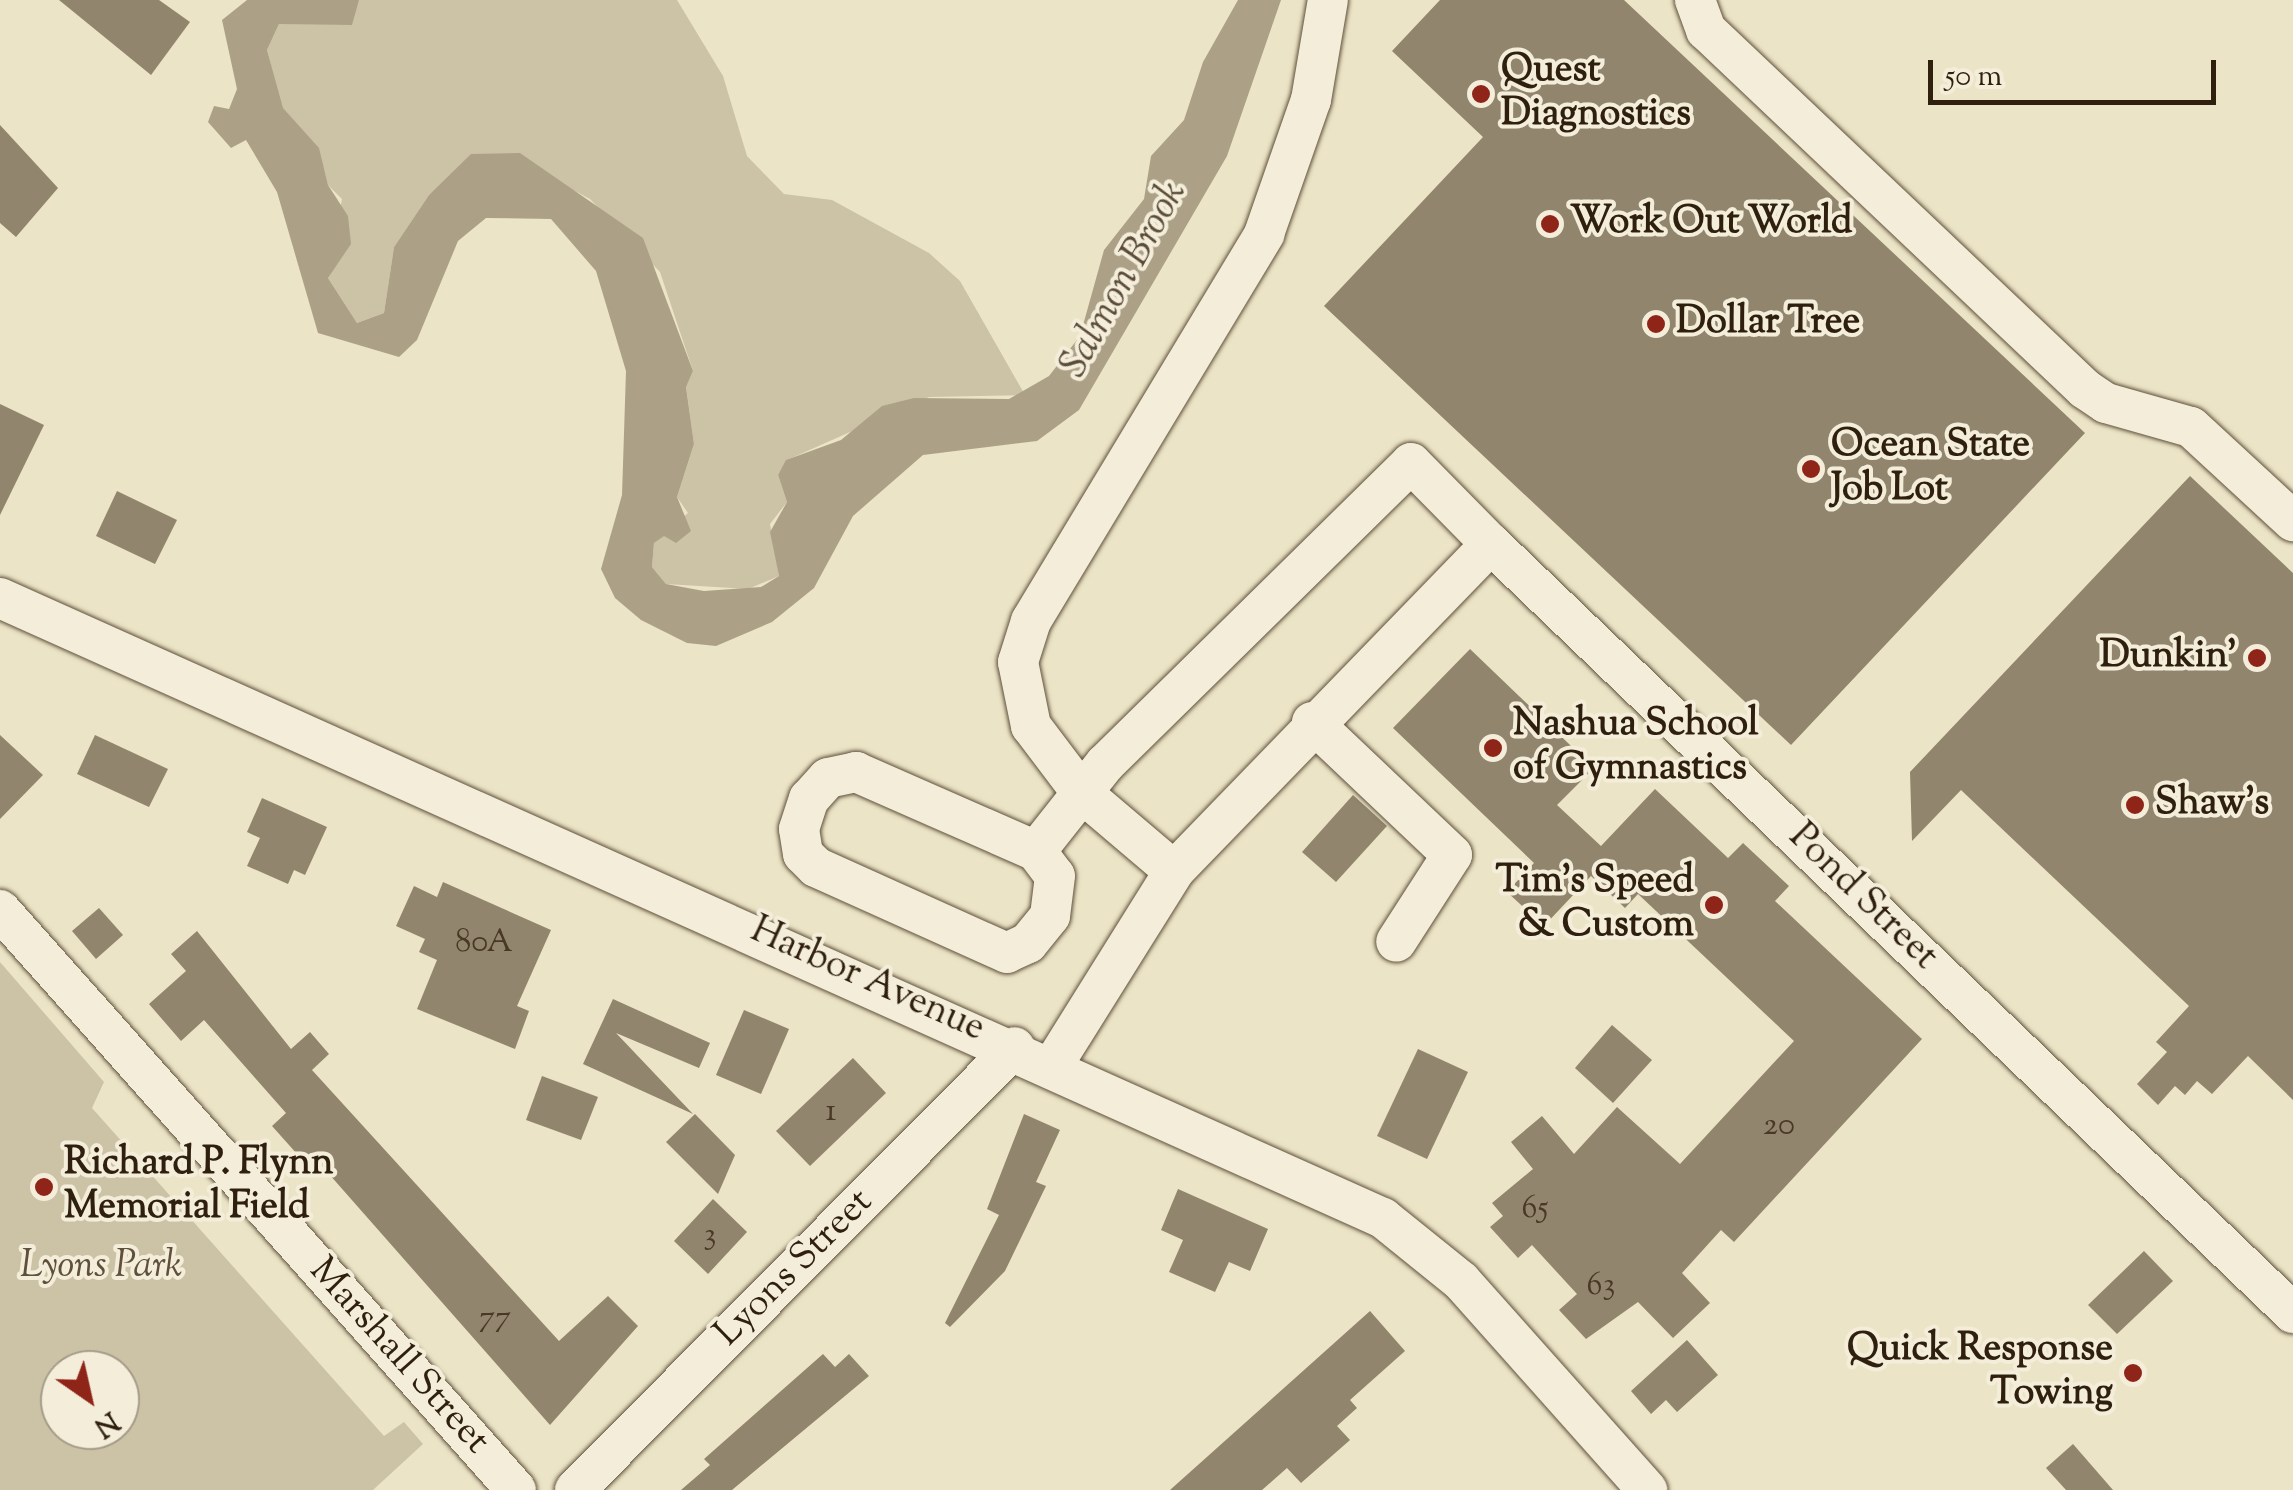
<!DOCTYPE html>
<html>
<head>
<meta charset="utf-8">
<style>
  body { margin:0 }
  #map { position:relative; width:2293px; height:1490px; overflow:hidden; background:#ece4c6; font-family:"Sorts Mill Goudy",serif }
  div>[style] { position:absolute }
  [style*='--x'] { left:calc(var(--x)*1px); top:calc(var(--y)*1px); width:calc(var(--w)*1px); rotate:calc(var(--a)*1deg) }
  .green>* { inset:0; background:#ccc3a7 }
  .water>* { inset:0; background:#aca187 }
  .building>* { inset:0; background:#91856d }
  .roads { filter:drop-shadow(0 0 2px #5e503b) drop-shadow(0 0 2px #5e503b) }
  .minor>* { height:40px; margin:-20px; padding:0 20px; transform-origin:20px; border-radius:20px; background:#f3edda }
  .dots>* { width:28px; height:28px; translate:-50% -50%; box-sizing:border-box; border:5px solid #f3edda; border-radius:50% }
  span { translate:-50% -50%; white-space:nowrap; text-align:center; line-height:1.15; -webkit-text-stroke:8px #f3edda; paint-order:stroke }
  .number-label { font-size:32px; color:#483825 }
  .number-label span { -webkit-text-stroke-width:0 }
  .poi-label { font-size:38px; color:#2f1f0d; font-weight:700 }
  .left { translate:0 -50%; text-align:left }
  .right { translate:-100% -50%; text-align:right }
  .street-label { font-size:38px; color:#2f1f0d }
  .park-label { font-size:38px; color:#5e503b; font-style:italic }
  .water-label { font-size:40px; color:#5b4c38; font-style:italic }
  .north { position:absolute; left:40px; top:1350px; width:100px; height:100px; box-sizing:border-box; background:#f3edda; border:2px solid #a59b88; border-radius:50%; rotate:146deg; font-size:28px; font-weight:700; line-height:40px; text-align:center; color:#2f1f0d }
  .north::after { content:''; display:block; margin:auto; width:35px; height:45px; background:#8f2418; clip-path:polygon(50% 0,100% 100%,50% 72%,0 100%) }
  .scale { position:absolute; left:1928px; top:60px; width:288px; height:45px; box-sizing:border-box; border:5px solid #2f1f0d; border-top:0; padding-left:12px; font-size:30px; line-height:35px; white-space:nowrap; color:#2f1f0d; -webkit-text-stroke:8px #f3edda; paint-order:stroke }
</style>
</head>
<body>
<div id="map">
  <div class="green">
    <div style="clip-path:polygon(359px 0,677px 0,723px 76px,747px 156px,784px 194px,832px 200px,929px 253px,960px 281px,1025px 395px,929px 397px,787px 460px,778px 475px,787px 502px,770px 524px,779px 576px,748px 589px,666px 584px,652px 567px,654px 543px,688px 513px,677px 497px,694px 444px,686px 386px,693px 371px,660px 272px,590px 199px,545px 175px,461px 168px,429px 195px,394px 247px,384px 313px,357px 323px,328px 278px,342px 199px,328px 185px,318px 148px,282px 108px,267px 50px,279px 24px,334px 24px)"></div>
    <div style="clip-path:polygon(evenodd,0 962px,104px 1082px,92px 1108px,384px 1436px,404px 1422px,423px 1444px,373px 1490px,0 1490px,0 962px,60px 1370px,120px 1370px,120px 1430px,60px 1430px,60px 1370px)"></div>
  </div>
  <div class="water">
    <div style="clip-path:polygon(247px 0,359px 0,352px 25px,279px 24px,267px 50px,283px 108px,319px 148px,328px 185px,348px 216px,351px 244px,328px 278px,357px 323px,384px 313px,394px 247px,429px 195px,471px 154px,520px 153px,643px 238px,693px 371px,686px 387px,694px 444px,677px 497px,691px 531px,676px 543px,664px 536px,654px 543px,652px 567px,666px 584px,704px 591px,761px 587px,779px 576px,770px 532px,787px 502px,778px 475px,786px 460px,841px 440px,882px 406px,914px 398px,1009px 399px,1049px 376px,1080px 336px,1104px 250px,1144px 199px,1151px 156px,1184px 120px,1203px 62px,1238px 0,1281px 0,1227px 156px,1079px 410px,1037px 441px,923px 455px,853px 516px,814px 588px,772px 622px,716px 646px,687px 643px,641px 620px,615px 598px,601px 569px,622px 495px,626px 371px,596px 271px,551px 219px,486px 218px,458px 241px,417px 340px,399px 357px,318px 333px,277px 192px,246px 140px,231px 148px,208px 122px,214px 106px,229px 109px,237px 89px,222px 20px)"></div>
  </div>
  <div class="building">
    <div style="clip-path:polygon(59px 0,159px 0,190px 22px,151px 75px)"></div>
    <div style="clip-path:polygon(1440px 0,1624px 0,2085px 433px,1791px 745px,1324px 306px,1483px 137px,1392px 51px)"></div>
    <div style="clip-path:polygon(0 125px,58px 188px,16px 237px,0 223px)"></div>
    <div style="clip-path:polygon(0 404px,44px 425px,0 515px)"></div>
    <div style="clip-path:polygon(2190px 476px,2293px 573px,2293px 1100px,2248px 1056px,2212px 1094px,2197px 1081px,2185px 1095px,2175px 1086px,2158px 1105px,2137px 1084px,2167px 1052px,2156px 1042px,2189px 1006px,1961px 790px,1912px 841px,1910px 772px)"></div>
    <div style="clip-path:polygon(117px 491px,177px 520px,155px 564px,96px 536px)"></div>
    <div style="clip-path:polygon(1470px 649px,1594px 768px,1557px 805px,1601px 846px,1655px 789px,1728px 858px,1743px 843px,1789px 886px,1775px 901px,1922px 1039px,1734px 1242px,1721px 1230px,1682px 1273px,1710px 1303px,1673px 1338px,1638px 1302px,1586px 1339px,1559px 1310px,1577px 1294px,1532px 1245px,1518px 1258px,1490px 1227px,1503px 1216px,1492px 1203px,1533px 1169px,1511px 1142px,1542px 1116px,1574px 1154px,1617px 1107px,1680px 1164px,1794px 1041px,1638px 894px,1625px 908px,1591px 876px,1544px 926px,1507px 892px,1534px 863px,1393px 728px)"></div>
    <div style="clip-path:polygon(0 735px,43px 775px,0 819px)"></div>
    <div style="clip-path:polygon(95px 735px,168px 769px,149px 807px,77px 774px)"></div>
    <div style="clip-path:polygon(1353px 795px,1387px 826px,1336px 882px,1302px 852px)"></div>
    <div style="clip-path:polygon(262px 798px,327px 827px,305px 875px,294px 870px,288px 884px,247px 866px,260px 838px,247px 832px)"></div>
    <div style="clip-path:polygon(443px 882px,551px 930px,517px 1006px,529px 1011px,515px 1049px,417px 1009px,437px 960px,419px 952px,425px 939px,396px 926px,414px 886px,437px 897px)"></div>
    <div style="clip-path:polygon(99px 908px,123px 935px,96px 959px,72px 931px)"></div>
    <div style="clip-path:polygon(197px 931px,291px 1049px,310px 1032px,329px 1054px,312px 1070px,559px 1341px,608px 1296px,638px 1326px,550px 1425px,314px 1157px,306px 1164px,272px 1126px,286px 1113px,204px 1020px,181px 1041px,149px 1004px,186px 971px,171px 954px)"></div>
    <div style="clip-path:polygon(613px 999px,710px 1043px,699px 1068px,616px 1033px,693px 1114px,583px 1064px)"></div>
    <div style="clip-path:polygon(744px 1010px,789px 1029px,761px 1094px,716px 1075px)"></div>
    <div style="clip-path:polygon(1612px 1025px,1652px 1060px,1613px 1103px,1575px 1068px)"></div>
    <div style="clip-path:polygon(1418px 1049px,1468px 1072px,1427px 1159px,1377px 1136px)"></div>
    <div style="clip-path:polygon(853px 1058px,886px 1093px,810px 1166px,776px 1131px)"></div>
    <div style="clip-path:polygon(542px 1076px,598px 1097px,581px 1140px,526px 1120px)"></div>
    <div style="clip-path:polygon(695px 1114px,735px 1155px,718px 1194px,666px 1142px)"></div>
    <div style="clip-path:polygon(1024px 1114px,1060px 1130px,1036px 1182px,1046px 1186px,1005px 1271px,950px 1327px,945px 1323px,999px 1215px,987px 1209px)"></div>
    <div style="clip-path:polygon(1178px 1189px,1268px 1229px,1250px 1271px,1229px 1262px,1215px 1292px,1169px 1272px,1183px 1240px,1161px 1230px)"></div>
    <div style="clip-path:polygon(713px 1199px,747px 1232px,708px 1274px,674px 1241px)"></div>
    <div style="clip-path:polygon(2144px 1251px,2173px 1281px,2117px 1334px,2088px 1305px)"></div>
    <div style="clip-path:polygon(1370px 1311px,1405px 1351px,1350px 1400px,1357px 1408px,1337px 1426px,1350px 1440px,1301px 1483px,1287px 1468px,1262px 1490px,1170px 1490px)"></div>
    <div style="clip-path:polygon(1687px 1340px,1718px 1375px,1677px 1412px,1666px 1400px,1651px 1414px,1631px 1391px)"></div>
    <div style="clip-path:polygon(823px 1354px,835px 1367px,849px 1354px,869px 1376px,732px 1490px,681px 1490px,710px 1465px,704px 1459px)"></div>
    <div style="clip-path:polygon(2073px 1444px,2113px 1490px,2066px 1490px,2046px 1468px)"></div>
  </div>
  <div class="roads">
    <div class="minor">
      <div style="--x:1695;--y:0;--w:32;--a:70"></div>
      <div style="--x:1706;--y:30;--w:522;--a:43.45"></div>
      <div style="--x:2085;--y:389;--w:25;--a:34"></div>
      <div style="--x:2106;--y:403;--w:88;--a:15.8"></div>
      <div style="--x:2191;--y:427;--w:139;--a:42.7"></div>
      <div style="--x:0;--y:598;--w:1516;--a:24.15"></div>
      <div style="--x:1383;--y:1218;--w:100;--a:38.9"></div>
      <div style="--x:1461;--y:1281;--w:280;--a:48.3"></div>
      <div style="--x:1312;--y:722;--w:193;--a:43.5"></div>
      <div style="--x:1452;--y:855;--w:103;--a:122.8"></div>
      <div style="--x:1036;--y:851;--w:31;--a:53"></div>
      <div style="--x:1055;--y:876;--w:40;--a:97.1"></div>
      <div style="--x:1050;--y:916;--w:35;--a:129"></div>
      <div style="--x:1028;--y:943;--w:23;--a:155"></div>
      <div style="--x:1007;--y:953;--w:209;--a:-155.8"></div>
      <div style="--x:816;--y:867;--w:18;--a:-135"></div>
      <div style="--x:803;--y:854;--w:25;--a:-99"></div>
      <div style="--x:799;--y:829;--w:32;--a:-72"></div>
      <div style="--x:809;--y:799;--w:28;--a:-48"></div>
      <div style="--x:828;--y:778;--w:29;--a:-12"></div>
      <div style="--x:856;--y:772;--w:197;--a:23.7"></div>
      <div style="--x:1036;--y:851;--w:111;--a:-51.6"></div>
      <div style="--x:1105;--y:764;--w:429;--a:-44.5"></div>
      <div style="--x:1411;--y:463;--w:114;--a:45.4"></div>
      <div style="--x:1174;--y:871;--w:122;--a:-139.7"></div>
      <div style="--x:1081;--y:792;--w:83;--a:-127.1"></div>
      <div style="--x:1031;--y:726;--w:65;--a:-101.5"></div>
      <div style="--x:1018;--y:662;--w:43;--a:-72.4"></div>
      <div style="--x:1031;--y:621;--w:452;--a:-58.9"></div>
      <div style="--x:1264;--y:234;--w:142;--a:-70.7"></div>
      <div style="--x:1311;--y:100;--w:101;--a:-80.4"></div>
      <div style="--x:0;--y:910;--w:776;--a:48.34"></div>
      <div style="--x:1053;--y:1065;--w:229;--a:-58"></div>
      <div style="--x:1174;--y:871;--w:455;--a:-45.9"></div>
      <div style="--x:1491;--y:544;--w:1111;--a:43.8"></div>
      <div style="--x:575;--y:1490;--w:624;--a:-45.19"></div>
    </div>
  </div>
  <div class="dots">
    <div style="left:1481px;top:94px;background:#8f2418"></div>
    <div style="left:1550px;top:224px;background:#8f2418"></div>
    <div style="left:1656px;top:324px;background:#8f2418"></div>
    <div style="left:1811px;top:469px;background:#8f2418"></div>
    <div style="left:2257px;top:658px;background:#8f2418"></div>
    <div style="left:1493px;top:748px;background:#8f2418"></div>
    <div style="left:2135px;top:805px;background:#8f2418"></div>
    <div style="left:1714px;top:905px;background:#8f2418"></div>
    <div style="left:44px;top:1187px;background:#8f2418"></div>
    <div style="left:2133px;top:1373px;background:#8f2418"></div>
  </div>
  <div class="number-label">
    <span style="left:484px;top:943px">80A</span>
    <span style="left:831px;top:1112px">1</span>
    <span style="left:1779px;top:1126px">20</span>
    <span style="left:1535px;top:1209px">65</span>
    <span style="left:710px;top:1236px">3</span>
    <span style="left:1601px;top:1286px">63</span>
    <span style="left:495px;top:1318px">77</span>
  </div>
  <div class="poi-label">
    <span class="left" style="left:1501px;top:94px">Quest<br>Diagnostics</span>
    <span class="left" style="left:1570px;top:224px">Work Out World</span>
    <span class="left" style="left:1676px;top:324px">Dollar Tree</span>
    <span class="left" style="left:1831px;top:469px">Ocean State<br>Job Lot</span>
    <span class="right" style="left:2237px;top:658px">Dunkin'</span>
    <span class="left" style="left:1513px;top:748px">Nashua School<br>of Gymnastics</span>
    <span class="left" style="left:2155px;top:805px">Shaw's</span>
    <span class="right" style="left:1694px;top:905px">Tim's Speed<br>&amp; Custom</span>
    <span class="left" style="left:64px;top:1187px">Richard P. Flynn<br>Memorial Field</span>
    <span class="right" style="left:2113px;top:1373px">Quick Response<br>Towing</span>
  </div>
  <div class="street-label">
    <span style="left:1862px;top:898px;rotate:44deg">Pond Street</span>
    <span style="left:867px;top:981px;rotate:24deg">Harbor Avenue</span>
    <span style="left:795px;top:1269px;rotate:-45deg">Lyons Street</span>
    <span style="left:398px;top:1357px;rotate:48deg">Marshall Street</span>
  </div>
  <div class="park-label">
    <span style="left:101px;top:1268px">Lyons Park</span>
  </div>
  <div class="water-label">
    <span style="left:1125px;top:280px;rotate:-61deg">Salmon Brook</span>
  </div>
  <div class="north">N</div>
  <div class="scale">50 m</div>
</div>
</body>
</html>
